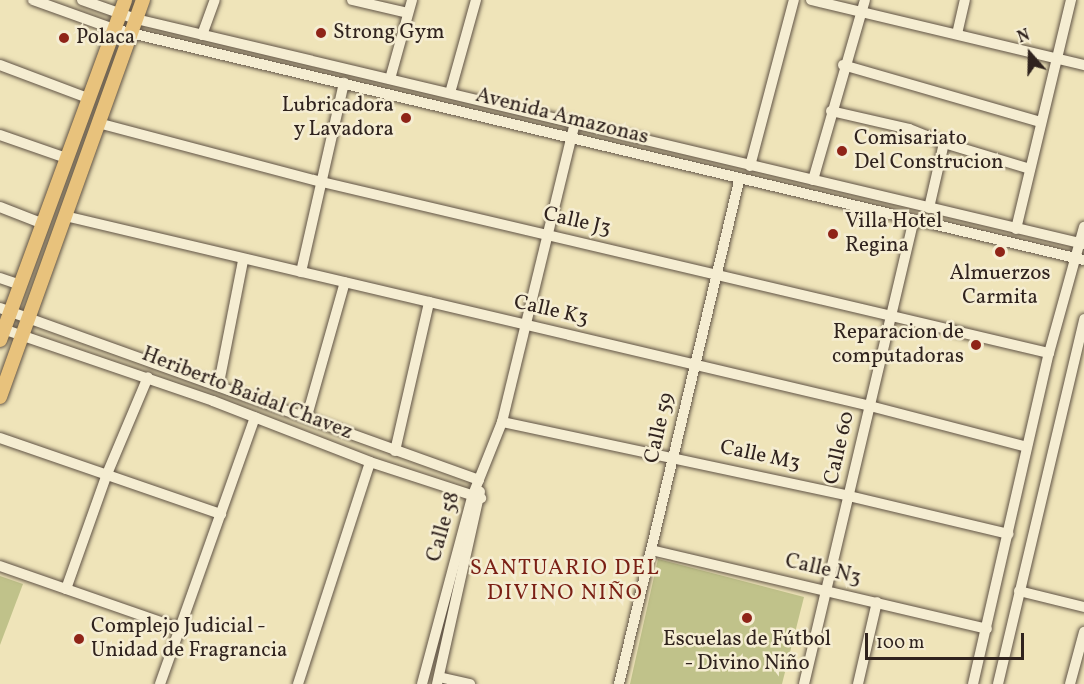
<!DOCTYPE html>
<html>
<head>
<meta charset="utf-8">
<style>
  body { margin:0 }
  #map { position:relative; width:1084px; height:684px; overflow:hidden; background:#efe4b9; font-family:Vollkorn,serif }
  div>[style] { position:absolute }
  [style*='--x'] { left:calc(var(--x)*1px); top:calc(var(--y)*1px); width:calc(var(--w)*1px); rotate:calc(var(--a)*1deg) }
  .green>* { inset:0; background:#c0c28a }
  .roads { filter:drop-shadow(0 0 2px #605345) drop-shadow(0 0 2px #605345) }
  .minor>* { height:10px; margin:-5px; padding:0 5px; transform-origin:5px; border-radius:5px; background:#f5edd2 }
  .major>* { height:14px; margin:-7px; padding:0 7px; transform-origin:7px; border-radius:7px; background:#e8c27c }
  .dots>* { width:16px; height:16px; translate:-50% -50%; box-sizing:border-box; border:3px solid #f5edd2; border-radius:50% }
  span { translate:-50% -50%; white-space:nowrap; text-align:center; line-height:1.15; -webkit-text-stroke:5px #f5edd2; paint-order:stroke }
  .poi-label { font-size:21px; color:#30231e }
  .left { translate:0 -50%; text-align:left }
  .right { translate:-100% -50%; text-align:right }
  .street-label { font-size:21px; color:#30231e }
  .neighbourhood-label { font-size:22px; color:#7a1f14; letter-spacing:1.5px }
  .north { position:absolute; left:1000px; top:24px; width:60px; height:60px; -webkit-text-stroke:4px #f5edd2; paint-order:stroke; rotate:340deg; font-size:16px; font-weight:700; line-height:24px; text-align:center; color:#30231e }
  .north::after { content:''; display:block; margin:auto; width:21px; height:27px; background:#30231e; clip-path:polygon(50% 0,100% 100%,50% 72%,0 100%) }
  .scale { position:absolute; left:865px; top:633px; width:159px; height:27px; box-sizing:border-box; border:3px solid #30231e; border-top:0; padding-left:8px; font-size:18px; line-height:21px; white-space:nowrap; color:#30231e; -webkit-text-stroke:4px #f5edd2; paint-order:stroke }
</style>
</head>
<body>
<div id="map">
  <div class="green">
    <div style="clip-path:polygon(658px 559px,804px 597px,782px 684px,630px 684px)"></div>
    <div style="clip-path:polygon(0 576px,23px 584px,0 645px)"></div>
  </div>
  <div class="roads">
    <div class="minor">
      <div style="--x:33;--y:0;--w:86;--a:19.7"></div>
      <div style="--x:114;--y:29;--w:997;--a:13.4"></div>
      <div style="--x:82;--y:0;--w:57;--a:19.4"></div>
      <div style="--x:136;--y:19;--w:974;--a:13.35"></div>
      <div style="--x:352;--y:0;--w:57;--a:13.1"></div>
      <div style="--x:811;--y:0;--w:281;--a:13.4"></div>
      <div style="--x:957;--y:34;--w:35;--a:-77"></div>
      <div style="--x:202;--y:35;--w:37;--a:-70"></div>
      <div style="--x:0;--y:65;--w:94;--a:20.6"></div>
      <div style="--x:843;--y:65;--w:206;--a:16.1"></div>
      <div style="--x:390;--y:79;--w:82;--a:-74.4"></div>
      <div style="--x:450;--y:93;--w:97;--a:-74.4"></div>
      <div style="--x:831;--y:111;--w:80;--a:13"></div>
      <div style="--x:909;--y:129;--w:38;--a:22"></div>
      <div style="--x:98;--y:123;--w:232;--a:14.8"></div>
      <div style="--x:322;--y:182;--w:747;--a:13.24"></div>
      <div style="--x:0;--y:135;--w:70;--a:19.2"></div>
      <div style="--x:750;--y:166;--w:172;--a:-75.2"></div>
      <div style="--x:813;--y:180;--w:187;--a:-73.9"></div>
      <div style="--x:0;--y:207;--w:44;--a:21.3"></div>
      <div style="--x:929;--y:208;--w:67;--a:-77"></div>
      <div style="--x:944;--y:143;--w:90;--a:16.8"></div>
      <div style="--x:65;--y:216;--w:827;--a:13.28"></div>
      <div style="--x:870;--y:406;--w:162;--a:14.6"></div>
      <div style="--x:1016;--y:229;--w:236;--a:-76.5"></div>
      <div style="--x:301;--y:272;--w:194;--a:-77.2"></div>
      <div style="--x:0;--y:278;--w:21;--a:19"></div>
      <div style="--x:0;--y:308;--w:509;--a:19.75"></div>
      <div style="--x:0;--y:328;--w:225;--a:18.9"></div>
      <div style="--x:213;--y:401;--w:168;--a:21.2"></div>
      <div style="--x:370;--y:462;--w:117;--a:18"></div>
      <div style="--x:219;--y:383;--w:124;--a:-78.9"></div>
      <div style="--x:307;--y:416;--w:139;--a:-74.2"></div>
      <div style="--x:502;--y:422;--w:355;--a:12"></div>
      <div style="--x:849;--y:496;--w:164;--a:13.4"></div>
      <div style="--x:0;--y:438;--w:234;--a:19"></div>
      <div style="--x:395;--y:451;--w:153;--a:-77.1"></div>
      <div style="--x:651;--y:550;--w:345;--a:13.2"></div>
      <div style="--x:0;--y:566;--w:188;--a:19.2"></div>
      <div style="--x:66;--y:589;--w:122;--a:-70.4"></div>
      <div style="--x:107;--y:474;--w:105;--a:-67.1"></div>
      <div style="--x:1019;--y:591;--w:67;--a:13.8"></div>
      <div style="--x:439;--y:677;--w:32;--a:13"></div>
      <div style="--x:160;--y:684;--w:283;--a:-70.4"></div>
      <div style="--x:298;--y:684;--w:233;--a:-72"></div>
      <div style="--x:422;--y:684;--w:194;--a:-75"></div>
      <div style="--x:472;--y:497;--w:81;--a:-68.2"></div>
      <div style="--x:502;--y:422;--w:308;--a:-76.3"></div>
      <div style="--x:437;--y:684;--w:197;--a:-77.4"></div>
      <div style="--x:619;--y:684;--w:517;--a:-76.58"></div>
      <div style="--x:804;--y:684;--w:477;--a:-76.7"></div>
      <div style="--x:858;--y:684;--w:84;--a:-77"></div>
      <div style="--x:973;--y:684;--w:340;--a:-77.1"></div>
      <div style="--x:1049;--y:353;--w:131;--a:-74.5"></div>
      <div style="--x:998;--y:684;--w:375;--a:-76.7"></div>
      <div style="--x:1070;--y:684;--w:54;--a:-74.9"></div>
    </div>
    <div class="major">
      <div style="--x:0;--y:340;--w:362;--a:-69.8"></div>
      <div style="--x:0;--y:397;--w:422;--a:-70.2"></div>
    </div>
  </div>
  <div class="dots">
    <div style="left:321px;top:33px;background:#8f2418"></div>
    <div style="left:64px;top:38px;background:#8f2418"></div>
    <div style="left:406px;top:118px;background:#8f2418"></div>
    <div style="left:842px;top:151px;background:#8f2418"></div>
    <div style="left:833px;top:234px;background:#8f2418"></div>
    <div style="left:1000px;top:252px;background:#8f2418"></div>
    <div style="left:976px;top:345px;background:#8f2418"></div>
    <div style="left:747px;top:618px;background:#8f2418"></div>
    <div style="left:79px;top:639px;background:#8f2418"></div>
  </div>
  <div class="poi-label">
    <span class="left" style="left:333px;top:33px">Strong Gym</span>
    <span class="left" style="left:76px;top:38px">Polaca</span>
    <span class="right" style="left:394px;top:118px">Lubricadora<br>y Lavadora</span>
    <span class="left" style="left:854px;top:151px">Comisariato<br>Del Construcion</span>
    <span class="left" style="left:845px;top:234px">Villa Hotel<br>Regina</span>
    <span style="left:1000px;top:286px">Almuerzos<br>Carmita</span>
    <span class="right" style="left:964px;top:345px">Reparacion de<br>computadoras</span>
    <span class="left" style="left:91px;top:639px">Complejo Judicial -<br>Unidad de Fragrancia</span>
    <span style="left:747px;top:652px">Escuelas de Fútbol<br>- Divino Niño</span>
  </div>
  <div class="street-label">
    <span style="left:562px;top:117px;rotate:14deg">Avenida Amazonas</span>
    <span style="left:577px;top:222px;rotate:13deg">Calle J3</span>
    <span style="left:551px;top:311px;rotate:13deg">Calle K3</span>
    <span style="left:247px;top:394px;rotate:21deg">Heriberto Baidal Chavez</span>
    <span style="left:660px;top:428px;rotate:-77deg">Calle 59</span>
    <span style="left:840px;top:448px;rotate:-77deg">Calle 60</span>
    <span style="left:760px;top:456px;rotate:12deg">Calle M3</span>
    <span style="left:444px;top:527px;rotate:-74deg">Calle 58</span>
    <span style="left:823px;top:570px;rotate:13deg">Calle N3</span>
  </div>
  <div class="neighbourhood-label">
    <span style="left:565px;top:581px">SANTUARIO DEL<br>DIVINO NIÑO</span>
  </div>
  <div class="north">N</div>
  <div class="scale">100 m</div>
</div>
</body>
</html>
